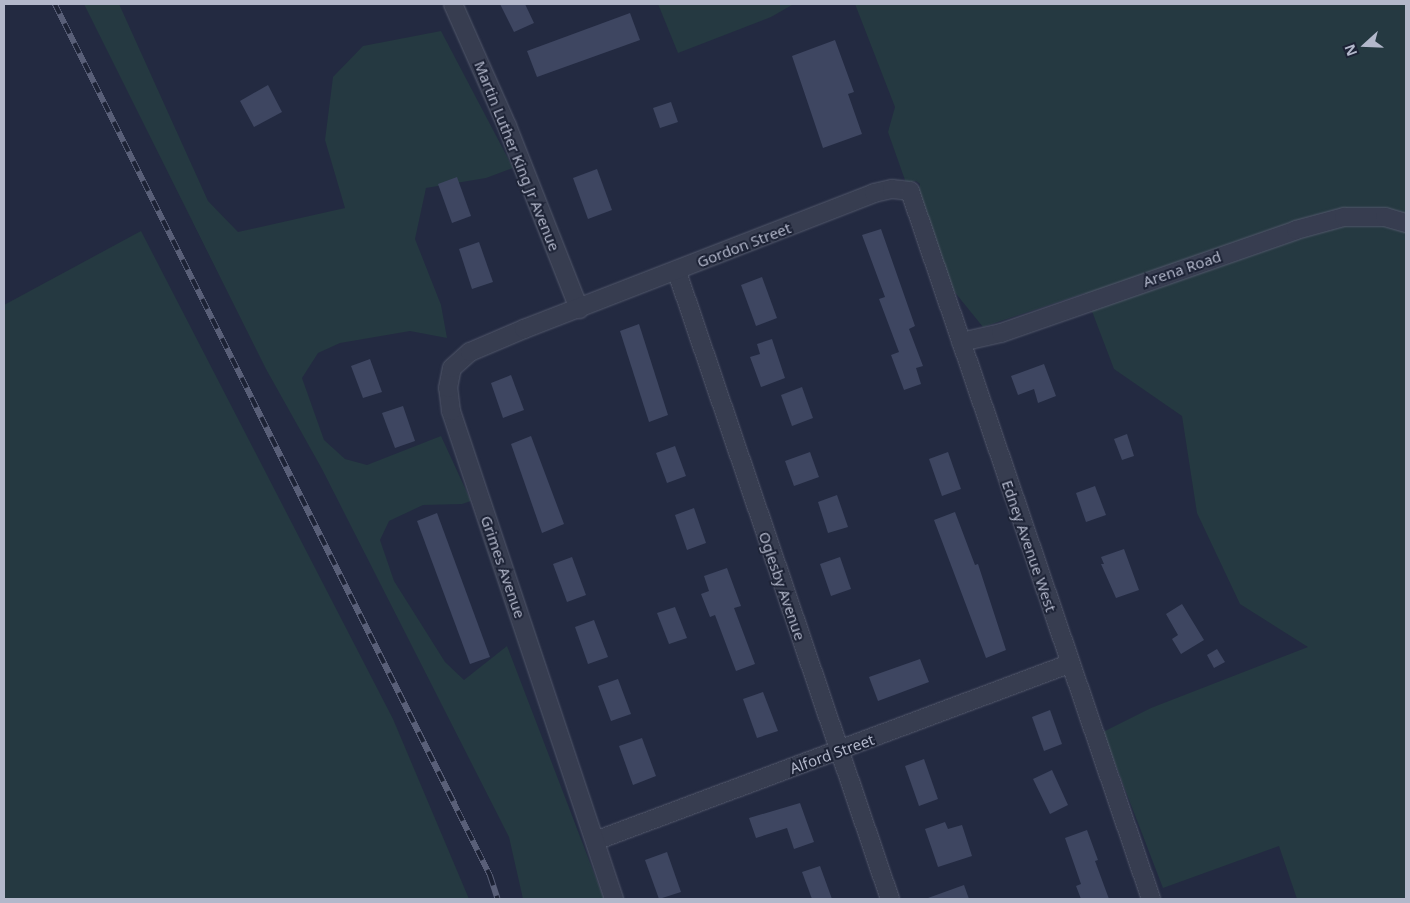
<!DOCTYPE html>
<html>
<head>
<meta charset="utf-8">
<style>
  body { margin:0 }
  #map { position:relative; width:1410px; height:903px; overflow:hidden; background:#232a41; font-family:"Noto Sans",sans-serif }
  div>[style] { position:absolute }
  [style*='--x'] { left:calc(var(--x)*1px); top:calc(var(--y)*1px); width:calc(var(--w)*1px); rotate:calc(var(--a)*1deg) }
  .green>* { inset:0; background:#253941 }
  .building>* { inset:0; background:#3e4661 }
  .roads { filter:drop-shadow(0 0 1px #52586b) drop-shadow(0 0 1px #52586b) }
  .street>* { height:18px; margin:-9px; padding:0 9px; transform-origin:9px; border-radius:9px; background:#373d50 }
  .rail>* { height:5.5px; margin-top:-2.75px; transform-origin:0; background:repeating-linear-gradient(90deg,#1c2235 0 11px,#595f78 0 22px); box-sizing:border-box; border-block:1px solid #595f78 }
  span { translate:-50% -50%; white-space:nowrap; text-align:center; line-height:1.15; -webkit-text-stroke:4px #1c2235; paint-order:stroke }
  .street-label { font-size:15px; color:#b3b8cb }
  .frame { position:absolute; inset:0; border:5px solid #b3b8cb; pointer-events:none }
  .north { position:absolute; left:1340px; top:20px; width:50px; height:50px; -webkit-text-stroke:4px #1c2235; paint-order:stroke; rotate:250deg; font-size:14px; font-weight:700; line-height:20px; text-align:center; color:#b3b8cb }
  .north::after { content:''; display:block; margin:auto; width:18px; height:22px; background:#b3b8cb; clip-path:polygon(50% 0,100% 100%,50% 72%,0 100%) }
</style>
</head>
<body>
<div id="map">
  <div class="green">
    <div style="clip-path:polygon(84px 4px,119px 4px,208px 201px,238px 232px,345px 208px,325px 140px,333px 77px,363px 46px,441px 31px,513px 168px,486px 178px,426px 188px,415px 239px,441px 305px,447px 338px,410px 331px,340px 343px,318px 353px,302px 378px,324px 440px,345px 459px,367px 465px,441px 436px,471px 501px,462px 504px,423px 505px,389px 521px,380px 540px,394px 581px,445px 662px,464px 680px,507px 646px,604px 899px,523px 899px,509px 837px,322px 469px,266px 369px)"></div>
    <div style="clip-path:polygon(658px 4px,792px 4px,792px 5px,771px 17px,678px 53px)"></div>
    <div style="clip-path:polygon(855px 4px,1406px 4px,1406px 899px,1297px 899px,1279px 846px,1163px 888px,1103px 732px,1151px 708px,1308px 647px,1240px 604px,1197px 513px,1182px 416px,1114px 369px,1085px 293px,983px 327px,953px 290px,919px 190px,920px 184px,916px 181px,906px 183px,888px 132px,895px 107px)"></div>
    <div style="clip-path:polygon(141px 231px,393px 719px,469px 899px,4px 899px,4px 305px)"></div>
  </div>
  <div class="building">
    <div style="clip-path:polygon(500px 4px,525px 4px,534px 23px,514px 32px)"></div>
    <div style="clip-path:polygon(630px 13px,640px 40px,537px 77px,527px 51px)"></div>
    <div style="clip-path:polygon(835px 40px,854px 92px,848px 94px,862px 134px,823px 148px,792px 56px)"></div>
    <div style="clip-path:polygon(268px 85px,282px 112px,254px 127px,240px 101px)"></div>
    <div style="clip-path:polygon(671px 102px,678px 122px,660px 128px,653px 108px)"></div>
    <div style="clip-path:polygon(597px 169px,612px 210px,588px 219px,573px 178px)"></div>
    <div style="clip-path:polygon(457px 177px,471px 216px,452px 223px,438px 184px)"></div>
    <div style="clip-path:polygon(881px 229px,915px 326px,909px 329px,923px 366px,916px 368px,921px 384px,904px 390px,891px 355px,899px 352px,879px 299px,885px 297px,862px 235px)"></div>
    <div style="clip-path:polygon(479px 242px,493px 282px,472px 289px,459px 249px)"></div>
    <div style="clip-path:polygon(762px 277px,777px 318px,756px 326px,741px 285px)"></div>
    <div style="clip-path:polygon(639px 324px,668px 415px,649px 422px,620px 331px)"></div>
    <div style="clip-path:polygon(772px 339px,785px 378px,761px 387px,750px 357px,760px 354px,757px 344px)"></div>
    <div style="clip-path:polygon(370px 359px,382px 392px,363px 398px,351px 366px)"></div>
    <div style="clip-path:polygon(1044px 364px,1056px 396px,1038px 403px,1034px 389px,1018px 395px,1011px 376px)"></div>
    <div style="clip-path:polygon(511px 375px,524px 410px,503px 418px,491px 383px)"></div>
    <div style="clip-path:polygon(802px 387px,813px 418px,792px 426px,781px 395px)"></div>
    <div style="clip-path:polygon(403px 406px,415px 441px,395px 448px,382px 413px)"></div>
    <div style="clip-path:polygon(1127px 434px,1134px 456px,1122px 460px,1114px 439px)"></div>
    <div style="clip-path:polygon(531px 436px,564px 524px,542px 533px,511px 444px)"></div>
    <div style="clip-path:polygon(675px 446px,686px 476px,667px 483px,656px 453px)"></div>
    <div style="clip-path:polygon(810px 452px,819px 477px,794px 486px,785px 461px)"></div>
    <div style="clip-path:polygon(948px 452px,961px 489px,942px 496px,929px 459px)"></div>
    <div style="clip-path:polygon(1095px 486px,1106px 515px,1086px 522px,1076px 493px)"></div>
    <div style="clip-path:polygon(837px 495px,848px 527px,828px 533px,818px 502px)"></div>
    <div style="clip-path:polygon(694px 508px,706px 543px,687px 550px,675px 515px)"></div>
    <div style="clip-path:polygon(955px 512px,975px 565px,978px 564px,1006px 650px,986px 658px,934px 520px)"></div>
    <div style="clip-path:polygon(437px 513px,490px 657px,470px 664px,417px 521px)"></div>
    <div style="clip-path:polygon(1124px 549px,1139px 590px,1116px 598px,1101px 564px,1104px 564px,1101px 557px)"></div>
    <div style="clip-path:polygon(572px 557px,586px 595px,567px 602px,553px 564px)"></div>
    <div style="clip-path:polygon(840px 557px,851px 589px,831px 596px,820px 564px)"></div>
    <div style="clip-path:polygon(727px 568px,741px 606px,734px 608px,755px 664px,736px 671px,715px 615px,710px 617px,701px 594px,709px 591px,704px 576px)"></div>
    <div style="clip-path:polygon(1182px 604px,1204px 640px,1181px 654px,1172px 639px,1178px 635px,1166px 614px)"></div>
    <div style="clip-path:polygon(675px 607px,687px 638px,669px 644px,657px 613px)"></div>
    <div style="clip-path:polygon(594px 620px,608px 657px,588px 664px,575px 627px)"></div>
    <div style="clip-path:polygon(1217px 649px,1225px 662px,1214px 668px,1207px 655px)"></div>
    <div style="clip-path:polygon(920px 659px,929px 682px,878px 701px,869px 677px)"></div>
    <div style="clip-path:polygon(618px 679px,631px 714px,611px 721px,598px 686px)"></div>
    <div style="clip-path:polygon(763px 692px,778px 731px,757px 738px,743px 699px)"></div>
    <div style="clip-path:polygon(1050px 710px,1062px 744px,1044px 751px,1032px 717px)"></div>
    <div style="clip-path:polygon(642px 738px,656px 776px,633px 785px,619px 746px)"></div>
    <div style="clip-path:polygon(924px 759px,938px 799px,919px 806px,905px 766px)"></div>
    <div style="clip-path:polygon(1052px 770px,1068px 805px,1050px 814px,1033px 779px)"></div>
    <div style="clip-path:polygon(800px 803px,814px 842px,794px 849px,787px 828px,756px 838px,749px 818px)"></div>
    <div style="clip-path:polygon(945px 822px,948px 829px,962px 825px,972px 856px,938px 867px,925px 829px)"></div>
    <div style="clip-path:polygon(1087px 830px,1098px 860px,1095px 861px,1109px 899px,1081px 899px,1076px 886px,1081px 884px,1065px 838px)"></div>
    <div style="clip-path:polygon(667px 852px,681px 892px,659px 899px,645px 860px)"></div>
    <div style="clip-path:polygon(820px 866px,832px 899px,812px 899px,802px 872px)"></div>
    <div style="clip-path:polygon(964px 885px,969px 899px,928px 899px,928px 898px)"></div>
  </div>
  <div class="roads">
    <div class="street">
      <div style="--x:453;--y:4;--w:133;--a:66.1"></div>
      <div style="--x:507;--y:126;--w:197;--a:68.5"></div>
      <div style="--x:677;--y:272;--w:662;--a:71.24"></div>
      <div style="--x:961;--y:342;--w:41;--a:-12.7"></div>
      <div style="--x:1001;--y:333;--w:312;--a:-19.2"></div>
      <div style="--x:1296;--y:230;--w:50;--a:-15.2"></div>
      <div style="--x:1344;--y:217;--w:41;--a:0"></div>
      <div style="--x:1385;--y:217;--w:22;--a:16"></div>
      <div style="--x:595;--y:841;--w:506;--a:-20.48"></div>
      <div style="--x:614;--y:899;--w:515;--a:-108.47"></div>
      <div style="--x:451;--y:411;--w:23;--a:-97"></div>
      <div style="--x:448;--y:388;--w:20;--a:-79"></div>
      <div style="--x:452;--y:368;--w:24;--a:-42"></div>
      <div style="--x:470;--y:352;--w:59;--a:-23.1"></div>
      <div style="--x:524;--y:329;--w:375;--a:-21.2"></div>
      <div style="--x:874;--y:193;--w:18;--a:-13"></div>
      <div style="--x:892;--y:189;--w:18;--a:6"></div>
      <div style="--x:910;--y:191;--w:748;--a:71.2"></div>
    </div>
  </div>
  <div class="rail">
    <div style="--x:55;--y:4;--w:974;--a:63.46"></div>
    <div style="--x:490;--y:875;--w:25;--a:72"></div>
  </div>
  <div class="street-label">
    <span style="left:517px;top:156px;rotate:68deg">Martin Luther King Jr Avenue</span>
    <span style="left:744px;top:245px;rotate:-21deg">Gordon Street</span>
    <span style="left:1182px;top:269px;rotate:-19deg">Arena Road</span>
    <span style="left:1029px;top:546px;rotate:71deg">Edney Avenue West</span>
    <span style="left:503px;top:567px;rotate:71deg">Grimes Avenue</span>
    <span style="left:782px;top:586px;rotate:71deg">Oglesby Avenue</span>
    <span style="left:832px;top:754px;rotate:-20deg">Alford Street</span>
  </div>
  <div class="frame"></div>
  <div class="north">N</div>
</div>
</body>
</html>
